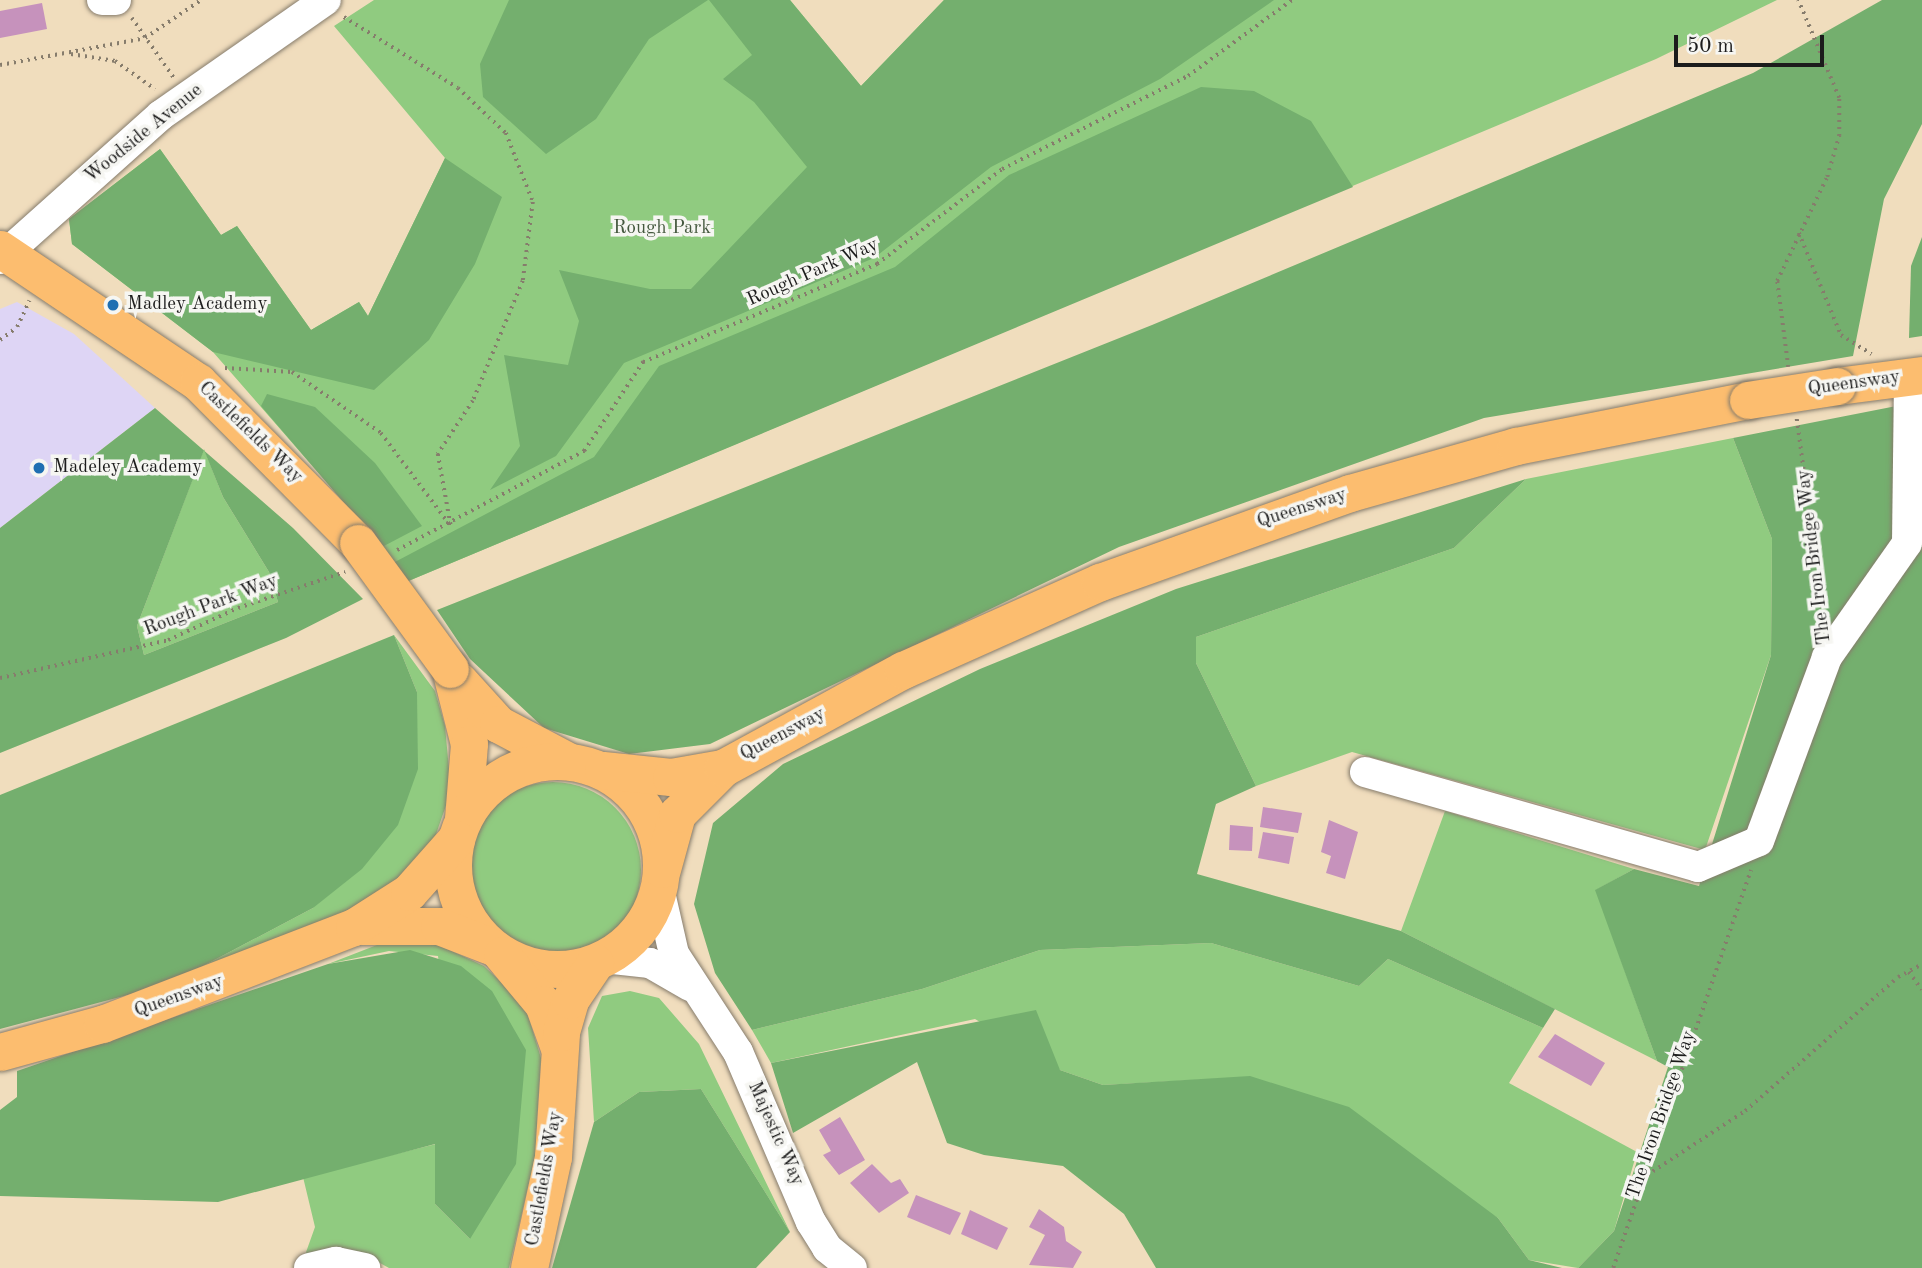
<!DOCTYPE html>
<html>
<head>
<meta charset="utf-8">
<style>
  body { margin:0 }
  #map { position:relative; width:1922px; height:1268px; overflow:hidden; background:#f0ddbd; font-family:"Old Standard TT",serif }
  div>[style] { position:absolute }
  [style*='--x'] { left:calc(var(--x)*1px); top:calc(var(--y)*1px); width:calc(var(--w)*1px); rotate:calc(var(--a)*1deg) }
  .built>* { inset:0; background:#ded5f5 }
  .green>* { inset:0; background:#90cb80 }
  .round { border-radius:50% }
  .forest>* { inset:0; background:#74af6e }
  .building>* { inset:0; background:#c692bc }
  .path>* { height:3.5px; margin-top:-1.75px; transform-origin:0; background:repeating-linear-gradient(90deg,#867c6c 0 2px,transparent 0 7px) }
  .roads { filter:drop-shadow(0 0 2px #867c6c) drop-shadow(0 0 2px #867c6c) }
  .minor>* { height:30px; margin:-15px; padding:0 15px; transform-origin:15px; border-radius:15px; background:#fff }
  .major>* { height:37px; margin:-18.5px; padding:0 18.5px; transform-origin:18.5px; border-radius:18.5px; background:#fcbd6f }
  .major>.ring { margin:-18.5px; padding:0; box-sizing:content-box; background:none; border:37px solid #fcbd6f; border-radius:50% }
  .bridges { filter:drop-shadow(0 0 2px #867c6c) drop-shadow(0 0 2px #867c6c) }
  .major-bridge>* { height:37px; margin:-18.5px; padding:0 18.5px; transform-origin:18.5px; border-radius:18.5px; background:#fcbd6f }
  .dots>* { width:19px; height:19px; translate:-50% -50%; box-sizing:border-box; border:4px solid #f6f6f2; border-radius:50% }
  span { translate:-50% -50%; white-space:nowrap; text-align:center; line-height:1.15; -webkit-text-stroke:7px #f6f6f2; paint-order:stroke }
  .street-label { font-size:19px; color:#1c1c1c }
  .park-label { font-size:19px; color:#45593f }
  .poi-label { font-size:19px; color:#1c1c1c }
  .left { translate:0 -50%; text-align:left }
  .scale { position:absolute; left:1674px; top:35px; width:150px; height:32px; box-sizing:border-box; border:4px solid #1c1c1c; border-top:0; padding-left:9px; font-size:21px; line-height:24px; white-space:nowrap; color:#1c1c1c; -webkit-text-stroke:5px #f6f6f2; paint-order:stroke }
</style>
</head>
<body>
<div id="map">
  <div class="built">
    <div style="clip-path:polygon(17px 302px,74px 334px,155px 408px,0 528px,0 309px)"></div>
  </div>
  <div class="green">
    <div style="clip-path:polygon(374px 0,790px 0,861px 86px,944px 0,1777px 0,1656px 59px,406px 582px,382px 546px,213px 352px,72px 244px,69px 219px,160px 149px,221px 235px,237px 226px,311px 330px,359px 302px,368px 316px,445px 158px,334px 26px)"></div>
    <div style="clip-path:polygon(1733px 438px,1772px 539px,1771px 655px,1705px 850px,1352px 752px,1256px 786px,1196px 663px,1196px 637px,1454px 548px,1526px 479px)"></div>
    <div style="clip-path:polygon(204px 449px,223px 497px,269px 572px,278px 602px,144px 655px,137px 626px)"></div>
    <div style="clip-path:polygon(394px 635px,435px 691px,445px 726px,451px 791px,433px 843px,377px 901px,169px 984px,313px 908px,417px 723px,417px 692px)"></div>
    <div class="round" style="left:465px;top:782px;width:176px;height:176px"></div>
    <div style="clip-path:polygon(1445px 811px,1634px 869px,1596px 890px,1657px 1061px,1401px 931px)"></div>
    <div style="clip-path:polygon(395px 938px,441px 946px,484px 966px,525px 1005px,541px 1058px,535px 1157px,509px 1268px,389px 1268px,358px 1251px,305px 1255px,315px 1227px,303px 1177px,436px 1144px,435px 1204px,470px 1239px,438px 956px,389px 951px,328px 964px)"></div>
    <div style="clip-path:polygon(1211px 943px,1359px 986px,1388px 959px,1543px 1028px,1509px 1083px,1637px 1152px,1614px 1231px,1578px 1268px,1529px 1260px,1498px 1218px,1250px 1077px,1103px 1085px,1060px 1070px,975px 1019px,771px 1063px,752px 1030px,922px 989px,1040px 950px)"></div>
    <div style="clip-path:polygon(630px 991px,659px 998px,699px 1044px,790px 1232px,701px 1089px,639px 1092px,594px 1122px,588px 1028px,602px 996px)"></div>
  </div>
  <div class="forest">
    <div style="clip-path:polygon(509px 0,708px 0,649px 39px,596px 119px,546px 154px,483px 97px,480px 64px)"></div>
    <div style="clip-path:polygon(709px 0,790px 0,861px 86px,944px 0,1274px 0,1160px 79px,991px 167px,874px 258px,624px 363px,556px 456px,490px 490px,520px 446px,504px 355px,568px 365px,579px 321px,559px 270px,650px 289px,691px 289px,807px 167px,754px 102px,723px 79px,752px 55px)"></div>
    <div style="clip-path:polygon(1882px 0,1922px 0,1922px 124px,1884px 199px,1853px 356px,1484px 418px,1119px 547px,710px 744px,629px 754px,544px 728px,470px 659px,437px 610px,1152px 325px,1753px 73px)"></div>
    <div style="clip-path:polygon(1201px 87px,1254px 91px,1311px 121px,1353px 187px,406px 582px,393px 563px,594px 457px,659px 366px,895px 267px,1009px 175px)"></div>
    <div style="clip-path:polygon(160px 149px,221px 235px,237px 226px,311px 330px,359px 302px,368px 316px,445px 158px,502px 197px,475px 264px,429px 340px,374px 390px,213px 352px,72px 244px,69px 219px)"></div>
    <div style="clip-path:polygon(1922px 237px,1922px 336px,1909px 338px,1911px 266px)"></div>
    <div style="clip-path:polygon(267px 394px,315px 407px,375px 463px,422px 526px,382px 547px,261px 406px)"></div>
    <div style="clip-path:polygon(1922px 401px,1922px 1268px,1578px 1268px,1614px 1231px,1668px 1067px,1657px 1061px,1595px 890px,1634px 869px,1699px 886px,1771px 655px,1772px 539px,1733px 438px)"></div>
    <div style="clip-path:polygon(evenodd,155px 408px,293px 528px,363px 599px,286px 638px,0 753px,0 528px,155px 408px,204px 450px,223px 497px,269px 572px,278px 602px,144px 655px,137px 626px,204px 450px)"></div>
    <div style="clip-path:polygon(1526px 479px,1454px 548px,1196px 637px,1196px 663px,1256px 786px,1216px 804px,1197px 874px,1401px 931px,1555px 1009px,1543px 1028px,1388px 959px,1359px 986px,1211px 943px,1040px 950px,922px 989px,752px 1030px,715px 973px,694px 904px,713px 823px,783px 764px,980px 669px,1176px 589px)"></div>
    <div style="clip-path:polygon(394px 635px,417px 692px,418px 769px,398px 825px,362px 869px,313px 908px,169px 984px,0 1029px,0 795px)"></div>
    <div style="clip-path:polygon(410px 950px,461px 966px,492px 991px,526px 1050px,516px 1164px,470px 1239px,435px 1204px,435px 1144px,218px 1202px,0 1196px,0 1110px,17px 1097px,17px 1071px,328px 964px)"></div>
    <div style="clip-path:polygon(1036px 1010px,1060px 1070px,1103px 1085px,1250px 1076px,1349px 1107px,1498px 1218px,1529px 1260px,1562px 1268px,1156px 1268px,1124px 1214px,1063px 1166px,984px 1155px,947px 1143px,917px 1062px,793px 1133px,771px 1063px)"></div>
    <div style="clip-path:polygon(701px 1089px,790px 1232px,756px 1268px,552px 1268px,594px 1122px,639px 1092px)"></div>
  </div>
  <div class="building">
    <div style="clip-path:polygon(42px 3px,47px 29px,0 38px,0 11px)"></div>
    <div style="clip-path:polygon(1263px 807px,1302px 813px,1298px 833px,1260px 827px)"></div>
    <div style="clip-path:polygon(1329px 820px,1358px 832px,1345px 879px,1326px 873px,1331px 856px,1321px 852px)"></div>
    <div style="clip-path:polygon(1230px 825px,1253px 827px,1252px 851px,1229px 850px)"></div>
    <div style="clip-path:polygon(1263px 832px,1294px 837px,1289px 864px,1258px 858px)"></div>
    <div style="clip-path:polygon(1555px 1034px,1605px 1063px,1591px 1086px,1538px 1057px)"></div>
    <div style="clip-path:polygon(840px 1117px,865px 1160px,839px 1175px,823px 1155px,831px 1151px,819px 1130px)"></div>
    <div style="clip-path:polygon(872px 1164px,891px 1183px,900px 1179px,909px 1193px,879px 1213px,850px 1183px)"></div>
    <div style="clip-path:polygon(916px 1195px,961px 1213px,950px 1235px,907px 1217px)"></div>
    <div style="clip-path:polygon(1039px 1209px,1064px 1227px,1066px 1241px,1082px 1252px,1073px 1268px,1029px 1265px,1045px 1235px,1029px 1227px)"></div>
    <div style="clip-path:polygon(970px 1210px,1008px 1228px,997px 1250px,961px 1234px)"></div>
  </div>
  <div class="path">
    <div style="--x:344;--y:17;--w:134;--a:31.9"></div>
    <div style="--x:458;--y:88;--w:66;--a:43.2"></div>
    <div style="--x:506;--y:133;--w:74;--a:68.6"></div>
    <div style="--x:533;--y:202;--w:80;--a:97.2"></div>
    <div style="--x:523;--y:281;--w:130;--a:112.6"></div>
    <div style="--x:473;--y:401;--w:64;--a:123.4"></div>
    <div style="--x:438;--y:454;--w:73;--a:79.8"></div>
    <div style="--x:132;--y:18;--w:73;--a:55"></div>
    <div style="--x:71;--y:54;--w:45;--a:9"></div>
    <div style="--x:115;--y:61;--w:49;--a:35"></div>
    <div style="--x:0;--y:65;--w:147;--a:-10.5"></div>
    <div style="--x:145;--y:38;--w:68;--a:-34.2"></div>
    <div style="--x:1799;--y:233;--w:110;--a:67.6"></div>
    <div style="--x:1841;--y:335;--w:36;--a:32"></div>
    <div style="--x:0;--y:340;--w:21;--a:-37"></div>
    <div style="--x:17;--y:327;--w:29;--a:-65"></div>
    <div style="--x:1788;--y:367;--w:87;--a:-97.3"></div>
    <div style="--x:1777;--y:281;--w:115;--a:-64.3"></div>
    <div style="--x:1827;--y:177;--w:43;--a:-73.7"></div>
    <div style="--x:1839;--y:136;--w:38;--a:-90"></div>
    <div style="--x:1839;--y:98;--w:106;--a:-112.7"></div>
    <div style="--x:225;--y:368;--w:67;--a:3.4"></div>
    <div style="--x:292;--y:372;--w:108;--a:34.4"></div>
    <div style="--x:381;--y:433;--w:115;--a:53.1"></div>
    <div style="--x:1797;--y:419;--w:203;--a:82.3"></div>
    <div style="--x:397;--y:550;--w:212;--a:-27.9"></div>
    <div style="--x:584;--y:451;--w:107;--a:-56.5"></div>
    <div style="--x:643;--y:362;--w:254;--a:-22.7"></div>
    <div style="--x:877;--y:264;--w:157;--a:-37.2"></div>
    <div style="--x:1002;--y:169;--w:208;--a:-26.6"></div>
    <div style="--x:1188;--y:76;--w:129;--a:-36.2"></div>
    <div style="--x:0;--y:678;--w:172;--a:-12.7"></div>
    <div style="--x:168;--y:640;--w:77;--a:-24.6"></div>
    <div style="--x:238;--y:608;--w:113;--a:-18.6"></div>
    <div style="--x:1909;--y:972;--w:22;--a:54"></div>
    <div style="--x:1641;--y:1179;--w:124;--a:-33.2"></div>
    <div style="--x:1745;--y:1111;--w:203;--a:-41.2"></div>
    <div style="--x:1898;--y:977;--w:27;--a:-28"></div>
    <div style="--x:1613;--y:1268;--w:421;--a:-70.9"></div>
  </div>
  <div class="roads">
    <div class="minor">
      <div style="--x:102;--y:0;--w:14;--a:0"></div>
      <div style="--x:0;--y:259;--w:216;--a:-41.8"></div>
      <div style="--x:161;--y:115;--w:201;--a:-34.9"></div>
      <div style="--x:1365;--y:772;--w:346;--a:15.9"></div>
      <div style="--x:1698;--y:867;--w:66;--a:-23.1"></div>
      <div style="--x:1759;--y:841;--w:196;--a:-69.7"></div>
      <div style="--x:1827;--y:657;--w:139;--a:-54.9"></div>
      <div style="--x:1907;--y:543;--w:166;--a:-89.3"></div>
      <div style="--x:659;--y:888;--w:68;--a:77.2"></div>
      <div style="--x:674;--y:954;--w:117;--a:56.9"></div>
      <div style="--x:738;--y:1052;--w:185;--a:66.8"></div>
      <div style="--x:811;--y:1222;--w:31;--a:58"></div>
      <div style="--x:827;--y:1248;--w:32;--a:39"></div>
      <div style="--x:604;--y:958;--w:46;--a:6.2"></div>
      <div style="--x:650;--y:963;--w:46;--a:29.9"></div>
      <div style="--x:309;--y:1268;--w:28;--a:-13"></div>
      <div style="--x:336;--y:1262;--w:30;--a:12"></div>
    </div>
    <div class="major">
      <div style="--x:0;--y:249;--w:239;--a:33.9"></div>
      <div style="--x:198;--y:382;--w:227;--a:45.2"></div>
      <div style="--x:1837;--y:386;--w:86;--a:-7.4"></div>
      <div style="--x:450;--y:669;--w:77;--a:75.8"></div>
      <div style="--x:469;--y:744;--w:75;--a:94.6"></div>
      <div style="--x:459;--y:681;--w:58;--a:47.8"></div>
      <div style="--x:498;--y:724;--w:79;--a:27.9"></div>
      <div class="ring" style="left:453px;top:761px;width:171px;height:171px"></div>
      <div style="--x:603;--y:770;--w:68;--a:5.9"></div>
      <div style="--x:671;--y:777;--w:52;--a:-10"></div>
      <div style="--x:662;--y:869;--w:57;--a:-74.7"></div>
      <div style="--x:677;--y:814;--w:65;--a:-45"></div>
      <div style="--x:723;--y:768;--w:205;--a:-28.6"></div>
      <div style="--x:903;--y:670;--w:216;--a:-24.1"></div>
      <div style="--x:1100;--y:582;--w:265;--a:-19.6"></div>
      <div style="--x:1350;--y:493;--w:173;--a:-15.8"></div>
      <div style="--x:1516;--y:446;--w:237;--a:-11.2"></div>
      <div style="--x:362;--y:926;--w:77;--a:0"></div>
      <div style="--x:439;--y:926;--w:53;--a:21.2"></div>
      <div style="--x:502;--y:955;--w:64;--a:50.1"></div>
      <div style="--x:543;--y:1004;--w:47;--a:70"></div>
      <div style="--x:0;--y:1052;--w:106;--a:-15.4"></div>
      <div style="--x:102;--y:1024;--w:270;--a:-21.1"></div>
      <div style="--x:354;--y:927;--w:65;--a:-32.5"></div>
      <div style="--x:409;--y:892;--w:71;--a:-48.4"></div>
      <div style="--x:529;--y:1268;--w:114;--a:-77.8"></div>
      <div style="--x:553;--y:1157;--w:125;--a:-86.3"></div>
      <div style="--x:561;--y:1032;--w:33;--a:-74"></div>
      <div style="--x:570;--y:1000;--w:45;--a:-56"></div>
    </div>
  </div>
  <div class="bridges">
    <div class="major-bridge">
      <div style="--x:1748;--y:400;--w:90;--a:-8.9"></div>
      <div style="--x:358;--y:543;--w:156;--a:53.9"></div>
    </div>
  </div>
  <div class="dots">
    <div style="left:113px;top:305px;background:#1f6fb2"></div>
    <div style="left:39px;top:468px;background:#1f6fb2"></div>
  </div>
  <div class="street-label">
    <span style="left:144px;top:134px;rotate:-39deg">Woodside Avenue</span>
    <span style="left:813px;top:273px;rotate:-24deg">Rough Park Way</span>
    <span style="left:1854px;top:384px;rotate:-8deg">Queensway</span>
    <span style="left:250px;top:433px;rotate:44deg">Castlefields Way</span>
    <span style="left:1302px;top:509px;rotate:-18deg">Queensway</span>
    <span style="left:1815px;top:557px;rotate:-97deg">The Iron Bridge Way</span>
    <span style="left:211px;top:606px;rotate:-21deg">Rough Park Way</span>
    <span style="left:783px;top:735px;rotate:-28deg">Queensway</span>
    <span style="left:179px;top:997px;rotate:-20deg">Queensway</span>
    <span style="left:1662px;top:1115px;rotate:-71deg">The Iron Bridge Way</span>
    <span style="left:775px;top:1134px;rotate:66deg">Majestic Way</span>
    <span style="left:545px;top:1179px;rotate:-80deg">Castlefields Way</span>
  </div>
  <div class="park-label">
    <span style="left:662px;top:229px">Rough Park</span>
  </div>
  <div class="poi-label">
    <span class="left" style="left:127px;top:305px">Madley Academy</span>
    <span class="left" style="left:53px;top:468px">Madeley Academy</span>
  </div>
  <div class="scale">50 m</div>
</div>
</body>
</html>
